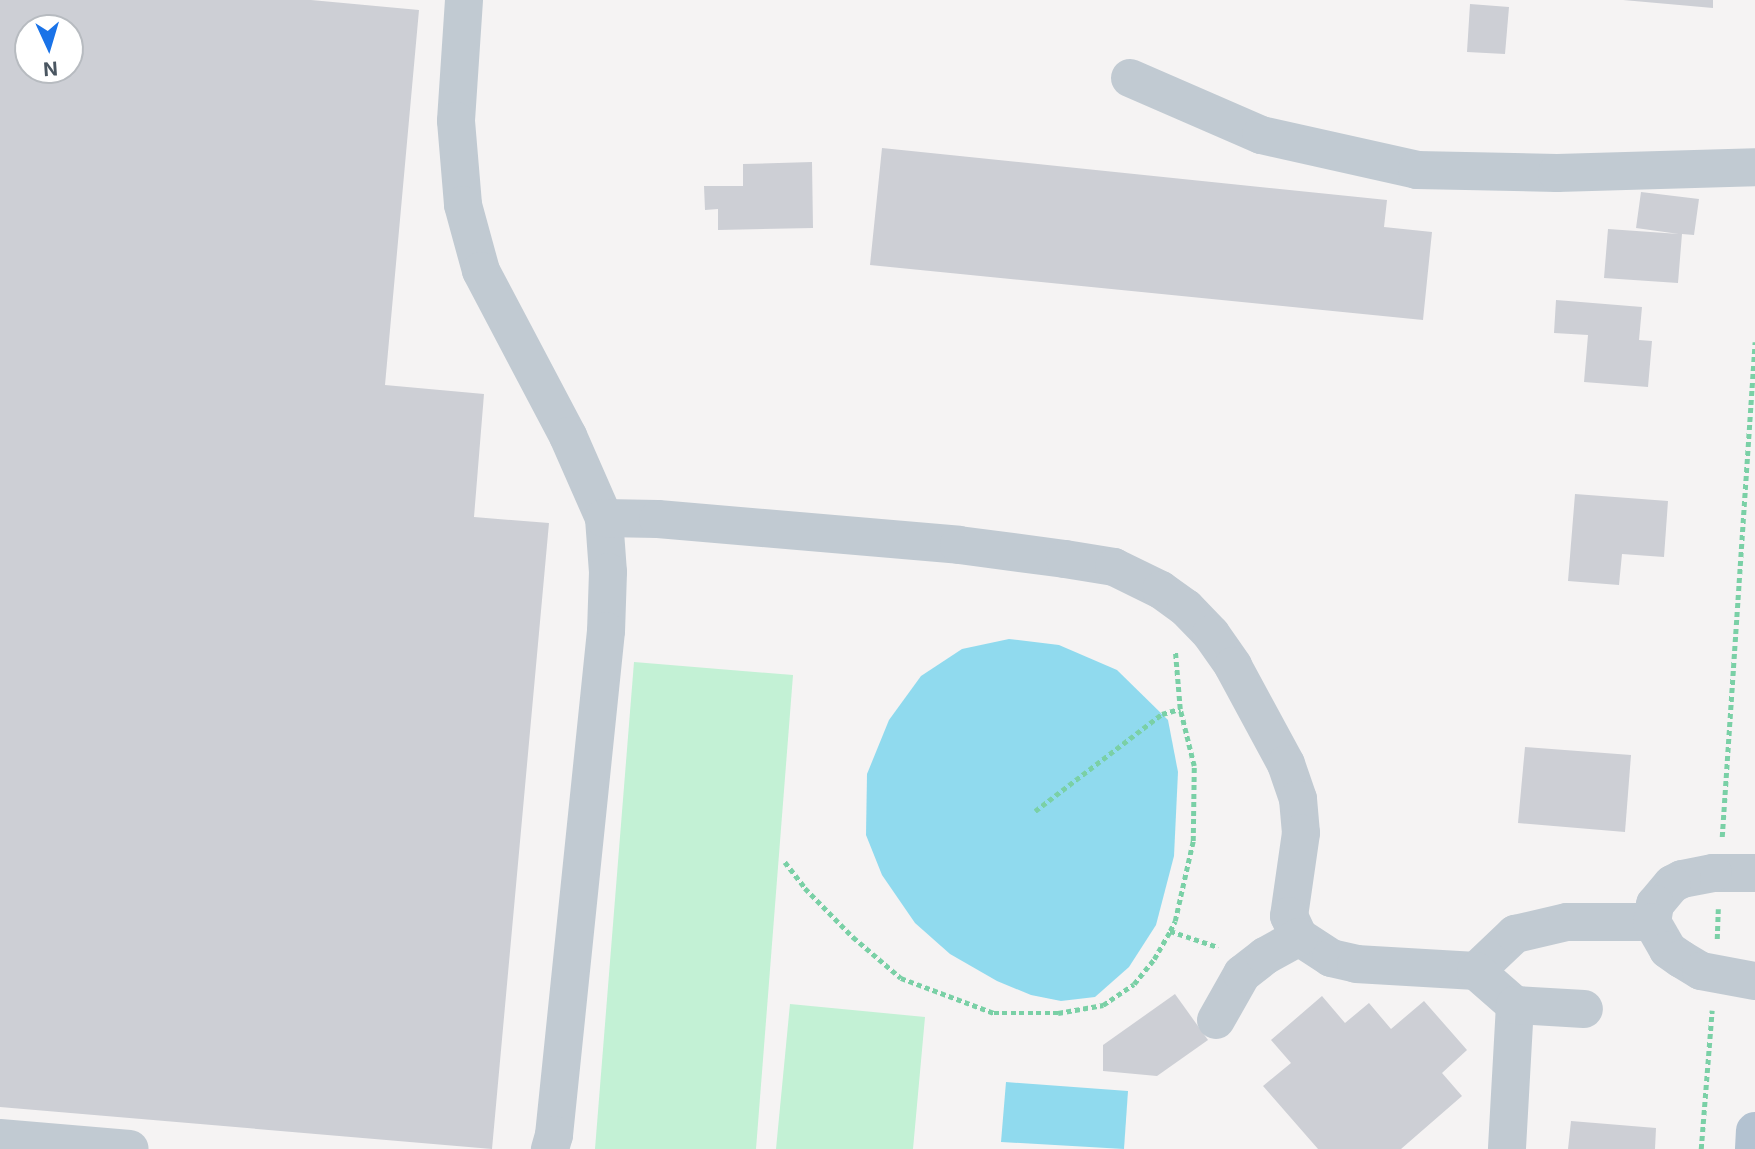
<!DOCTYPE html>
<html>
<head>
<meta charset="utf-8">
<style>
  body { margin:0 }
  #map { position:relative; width:1755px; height:1149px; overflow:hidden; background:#f5f3f3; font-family:Inter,sans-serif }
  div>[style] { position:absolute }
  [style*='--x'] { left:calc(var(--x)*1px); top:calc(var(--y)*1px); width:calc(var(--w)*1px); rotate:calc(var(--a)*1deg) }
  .green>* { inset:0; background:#c3f1d5 }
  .water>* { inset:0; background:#90daee }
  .building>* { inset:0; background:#cdcfd5 }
  .path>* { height:4.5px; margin-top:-2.25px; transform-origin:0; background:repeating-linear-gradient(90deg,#7ad0a6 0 5px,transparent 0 8.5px) }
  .minor>* { height:38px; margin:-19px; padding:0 19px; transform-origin:19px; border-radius:19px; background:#c1cad2 }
  .major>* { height:38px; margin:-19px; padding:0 19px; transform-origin:19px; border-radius:19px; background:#b3c2d1 }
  span { translate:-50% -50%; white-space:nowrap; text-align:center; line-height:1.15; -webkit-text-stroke:6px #fff; paint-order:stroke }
  .north { position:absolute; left:14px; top:14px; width:70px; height:70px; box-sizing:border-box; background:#fff; border:2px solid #b7bbc0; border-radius:50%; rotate:176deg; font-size:19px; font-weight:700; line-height:28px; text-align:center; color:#4a5661 }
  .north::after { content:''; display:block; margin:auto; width:24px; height:32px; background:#1a73e8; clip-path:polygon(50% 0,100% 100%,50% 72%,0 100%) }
</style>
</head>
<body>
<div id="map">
  <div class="green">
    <div style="clip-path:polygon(634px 662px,793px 675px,756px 1149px,595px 1149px)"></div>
    <div style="clip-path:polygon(790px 1004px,925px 1017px,913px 1149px,776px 1149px)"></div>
  </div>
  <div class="water">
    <div style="clip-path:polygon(1009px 639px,1059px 645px,1117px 670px,1168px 720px,1178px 772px,1174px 856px,1156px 925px,1129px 967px,1095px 997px,1061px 1001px,1031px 995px,997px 981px,950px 954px,915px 923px,882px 875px,866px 835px,867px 774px,889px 720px,921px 676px,962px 649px)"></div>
    <div style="clip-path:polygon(1006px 1082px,1128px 1091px,1124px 1149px,1001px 1142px)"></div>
  </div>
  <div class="building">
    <div style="clip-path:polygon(evenodd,0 0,311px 0,419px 10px,385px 385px,484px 394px,474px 517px,549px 523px,492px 1149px,0 1107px,0 0,28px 28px,70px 28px,70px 70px,28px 70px,28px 28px)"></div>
    <div style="clip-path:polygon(1623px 0,1713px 0,1713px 8px)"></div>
    <div style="clip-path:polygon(1470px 4px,1509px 7px,1505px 54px,1467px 52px)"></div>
    <div style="clip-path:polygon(882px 148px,1387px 200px,1384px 227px,1432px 232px,1423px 320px,870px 265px)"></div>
    <div style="clip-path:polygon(812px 162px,813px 228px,718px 230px,718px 209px,705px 210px,704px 186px,743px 186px,743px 164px)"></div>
    <div style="clip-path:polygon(1641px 192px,1699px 199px,1694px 235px,1682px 234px,1678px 283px,1604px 278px,1608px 229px,1679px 234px,1636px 228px)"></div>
    <div style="clip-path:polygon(1556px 300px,1642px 307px,1639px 340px,1652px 341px,1648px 387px,1584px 382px,1588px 335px,1554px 333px)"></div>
    <div style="clip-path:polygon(1575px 494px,1668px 501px,1664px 557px,1622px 554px,1619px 585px,1568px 581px)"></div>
    <div style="clip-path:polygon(1525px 747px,1631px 755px,1625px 832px,1518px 823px)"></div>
    <div style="clip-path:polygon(1175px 994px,1208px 1040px,1157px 1076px,1103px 1071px,1103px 1045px)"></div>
    <div style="clip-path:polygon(1322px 996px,1345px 1023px,1369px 1003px,1391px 1029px,1424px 1001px,1467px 1050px,1442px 1073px,1462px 1096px,1401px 1149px,1318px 1149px,1263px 1086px,1291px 1063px,1271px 1040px)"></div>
    <div style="clip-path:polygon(1571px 1121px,1656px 1128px,1655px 1149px,1568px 1149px)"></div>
  </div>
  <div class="path">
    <div style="--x:1035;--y:811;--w:160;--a:-37.4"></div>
    <div style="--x:1162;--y:714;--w:19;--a:-16"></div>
    <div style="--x:1722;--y:837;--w:496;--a:-86.2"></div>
    <div style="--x:785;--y:862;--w:33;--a:52"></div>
    <div style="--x:805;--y:888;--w:69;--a:45.6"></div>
    <div style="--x:853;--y:937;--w:63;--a:40.5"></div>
    <div style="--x:901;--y:978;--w:99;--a:20.6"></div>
    <div style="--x:994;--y:1013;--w:64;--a:0"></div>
    <div style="--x:1058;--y:1013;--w:46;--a:-10.1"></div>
    <div style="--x:1103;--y:1005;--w:37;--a:-34"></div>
    <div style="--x:1134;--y:984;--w:32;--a:-51"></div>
    <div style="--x:1154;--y:959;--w:32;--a:-60"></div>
    <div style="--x:1170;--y:931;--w:11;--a:-63"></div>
    <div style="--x:1175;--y:921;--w:82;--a:-77.3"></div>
    <div style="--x:1193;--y:841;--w:75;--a:-89.2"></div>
    <div style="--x:1194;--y:766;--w:59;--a:-103.8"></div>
    <div style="--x:1180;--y:709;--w:59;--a:-94.8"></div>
    <div style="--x:1170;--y:931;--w:51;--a:18.4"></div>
    <div style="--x:1717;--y:939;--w:30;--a:-88"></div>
    <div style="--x:1701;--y:1149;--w:139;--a:-85.5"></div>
  </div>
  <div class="minor">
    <div style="--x:464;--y:0;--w:121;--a:93.8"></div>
    <div style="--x:456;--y:121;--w:84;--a:85.2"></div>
    <div style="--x:463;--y:205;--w:68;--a:74.7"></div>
    <div style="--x:481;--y:271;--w:187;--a:62.2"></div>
    <div style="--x:568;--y:436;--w:90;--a:66.3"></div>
    <div style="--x:604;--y:518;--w:54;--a:85.8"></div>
    <div style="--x:608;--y:572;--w:59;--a:91.9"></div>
    <div style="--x:606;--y:631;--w:507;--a:95.89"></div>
    <div style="--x:554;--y:1135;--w:15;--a:106"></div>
    <div style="--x:1130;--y:78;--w:143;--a:23.5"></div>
    <div style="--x:1261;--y:135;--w:160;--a:12.6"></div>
    <div style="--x:1417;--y:170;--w:140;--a:1.2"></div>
    <div style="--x:1557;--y:173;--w:198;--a:-1.7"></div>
    <div style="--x:604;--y:518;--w:54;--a:1.1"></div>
    <div style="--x:658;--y:519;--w:302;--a:4.9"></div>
    <div style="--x:959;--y:545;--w:107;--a:7.5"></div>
    <div style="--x:1065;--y:559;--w:50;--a:9.3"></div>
    <div style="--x:1114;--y:567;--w:52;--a:26.1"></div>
    <div style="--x:1161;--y:590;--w:31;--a:36"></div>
    <div style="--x:1186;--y:608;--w:36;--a:46"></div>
    <div style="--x:1211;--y:634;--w:39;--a:55"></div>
    <div style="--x:1233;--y:666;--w:111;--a:61.6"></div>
    <div style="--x:1286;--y:764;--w:37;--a:71"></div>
    <div style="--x:1298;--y:799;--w:34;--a:85"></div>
    <div style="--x:1301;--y:833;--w:84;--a:98.2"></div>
    <div style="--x:1289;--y:916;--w:23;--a:65"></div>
    <div style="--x:1299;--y:937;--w:38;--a:33"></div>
    <div style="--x:1331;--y:958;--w:26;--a:13"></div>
    <div style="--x:1356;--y:964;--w:120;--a:3.3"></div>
    <div style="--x:1476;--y:971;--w:54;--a:-43.5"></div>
    <div style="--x:1515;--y:934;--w:53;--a:-13"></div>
    <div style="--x:1567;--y:922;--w:85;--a:0"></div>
    <div style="--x:1755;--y:873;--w:42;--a:180"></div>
    <div style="--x:1713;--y:873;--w:32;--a:169"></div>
    <div style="--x:1682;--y:879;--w:11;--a:153"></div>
    <div style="--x:1672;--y:884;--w:26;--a:130"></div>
    <div style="--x:1655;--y:904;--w:18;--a:99"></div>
    <div style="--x:1652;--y:922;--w:32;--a:60"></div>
    <div style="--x:1668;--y:950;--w:16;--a:35"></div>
    <div style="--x:1681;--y:959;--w:23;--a:31"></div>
    <div style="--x:1701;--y:971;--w:55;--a:10.5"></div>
    <div style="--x:1476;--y:971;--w:52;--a:41.1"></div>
    <div style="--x:1515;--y:1005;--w:144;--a:93.2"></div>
    <div style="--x:1515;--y:1005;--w:69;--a:3.3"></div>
    <div style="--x:1216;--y:1020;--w:53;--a:-60.5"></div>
    <div style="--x:1242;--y:974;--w:29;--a:-38"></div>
    <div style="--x:1265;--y:956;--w:39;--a:-29"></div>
    <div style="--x:0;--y:1138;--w:130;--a:4.8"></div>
  </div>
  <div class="major">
    <div style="--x:1754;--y:1149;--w:18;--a:-87"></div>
  </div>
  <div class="north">N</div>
</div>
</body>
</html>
